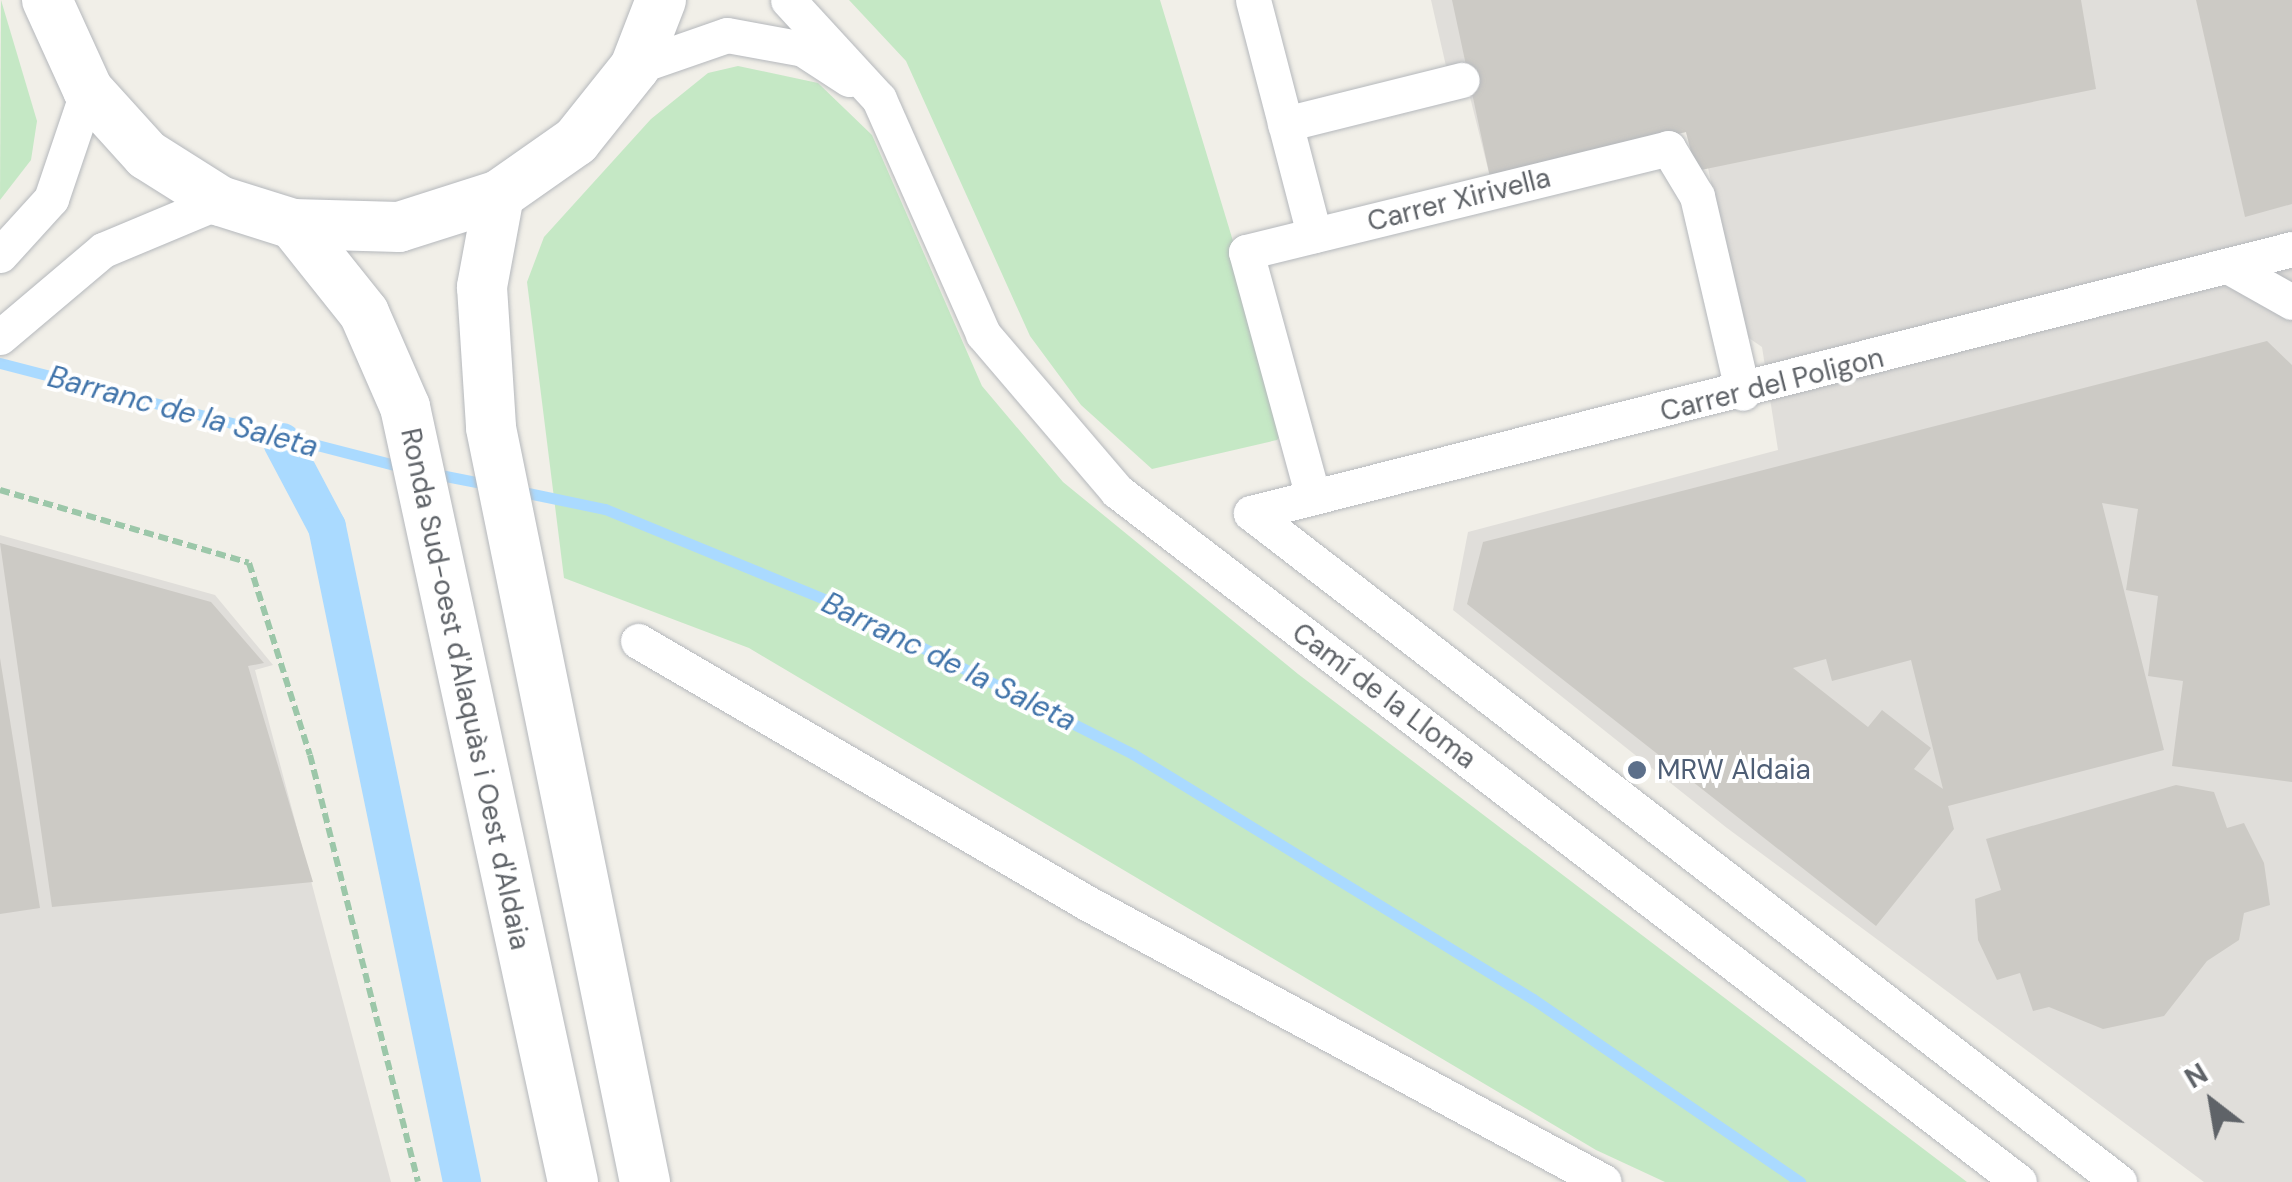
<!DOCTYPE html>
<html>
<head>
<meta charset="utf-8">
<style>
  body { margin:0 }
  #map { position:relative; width:2292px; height:1182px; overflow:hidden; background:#f1efe8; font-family:"DM Sans",sans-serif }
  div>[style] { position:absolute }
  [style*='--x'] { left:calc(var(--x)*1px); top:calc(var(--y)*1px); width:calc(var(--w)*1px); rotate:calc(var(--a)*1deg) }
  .industrial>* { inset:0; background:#e0deda }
  .green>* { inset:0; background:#c5e8c5 }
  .stream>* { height:11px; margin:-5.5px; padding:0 5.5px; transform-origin:5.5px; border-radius:5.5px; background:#aadaff }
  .canal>* { height:38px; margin:-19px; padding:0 19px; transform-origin:19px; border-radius:19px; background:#aadaff }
  .building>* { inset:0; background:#cccac5 }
  .path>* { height:6px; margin-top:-3px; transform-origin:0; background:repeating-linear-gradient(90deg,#9cc7a9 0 10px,transparent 0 15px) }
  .roads { filter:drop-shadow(0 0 2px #b5b8bc) drop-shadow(0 0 2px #b5b8bc) }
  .minor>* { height:35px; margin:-17.5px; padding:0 17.5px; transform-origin:17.5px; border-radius:17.5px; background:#fff }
  .secondary>* { height:50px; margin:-25px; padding:0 25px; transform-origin:25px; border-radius:25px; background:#fff }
  .dots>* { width:28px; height:28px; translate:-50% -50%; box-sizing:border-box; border:5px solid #fff; border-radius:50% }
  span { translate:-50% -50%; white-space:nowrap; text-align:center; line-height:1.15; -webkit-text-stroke:8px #fff; paint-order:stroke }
  .street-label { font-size:28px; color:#5f6368 }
  .service-label { font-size:28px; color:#4e5e75 }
  .left { translate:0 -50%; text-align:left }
  .water-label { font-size:30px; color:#4174aa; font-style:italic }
  .north { position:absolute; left:2162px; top:1052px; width:100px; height:100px; -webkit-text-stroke:8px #fff; paint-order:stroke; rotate:329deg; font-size:28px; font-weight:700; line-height:40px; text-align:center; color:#5f6368 }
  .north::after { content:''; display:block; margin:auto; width:35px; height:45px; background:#5f6368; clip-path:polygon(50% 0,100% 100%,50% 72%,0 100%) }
</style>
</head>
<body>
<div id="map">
  <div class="industrial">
    <div style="clip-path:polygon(1431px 0,2292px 0,2292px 1182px,2204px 1182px,1727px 828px,1453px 610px,1468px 532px,1778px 450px,1762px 347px,1743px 334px,1708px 168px,1696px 171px,1686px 132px,1490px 177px,1464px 73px,1448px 75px)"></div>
    <div style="clip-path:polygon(0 535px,215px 595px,273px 665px,255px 670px,391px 1182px,0 1182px)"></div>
  </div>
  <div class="green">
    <div style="clip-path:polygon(1px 0,37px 121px,31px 160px,0 200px)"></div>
    <div style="clip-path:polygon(849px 0,1160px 0,1289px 426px,1277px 440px,1152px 469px,1081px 405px,1030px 336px,906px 61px)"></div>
    <div style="clip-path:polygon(738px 66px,818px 83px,872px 135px,982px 386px,1063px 482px,1298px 674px,1967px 1182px,1665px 1182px,1596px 1150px,749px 648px,564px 578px,527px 282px,544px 237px,651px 119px,708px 73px)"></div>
  </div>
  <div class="stream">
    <div style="--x:0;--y:363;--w:420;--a:14.5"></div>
    <div style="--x:430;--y:473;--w:62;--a:11.1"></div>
    <div style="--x:518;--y:491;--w:89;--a:11.7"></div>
    <div style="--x:605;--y:509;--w:245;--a:22.3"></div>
    <div style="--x:832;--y:602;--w:337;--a:26.8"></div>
    <div style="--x:1133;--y:754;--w:469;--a:31.5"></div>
    <div style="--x:1533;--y:999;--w:324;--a:34.4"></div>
  </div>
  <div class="canal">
    <div style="--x:282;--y:442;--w:96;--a:62.1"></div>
    <div style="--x:327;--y:527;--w:669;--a:78.35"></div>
  </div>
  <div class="building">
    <div style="clip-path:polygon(1452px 0,2081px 0,2096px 89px,1696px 171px,1686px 132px,1490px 177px)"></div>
    <div style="clip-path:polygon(2196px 0,2292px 0,2292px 204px,2245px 217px)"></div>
    <div style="clip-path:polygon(evenodd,2267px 341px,2292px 365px,2292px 782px,2172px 766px,2183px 681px,2148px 676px,2158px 596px,2126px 590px,2138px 509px,2102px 503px,2164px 750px,1948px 806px,1954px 829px,1876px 926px,1467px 604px,1483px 542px,2267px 341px,1826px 659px,1832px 681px,1911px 660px,1943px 789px,1914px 769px,1931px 748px,1882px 710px,1868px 727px,1793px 668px,1826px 659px)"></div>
    <div style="clip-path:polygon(0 543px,211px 602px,264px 663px,248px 666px,313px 882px,52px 907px)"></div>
    <div style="clip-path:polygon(0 658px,40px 908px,0 914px)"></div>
    <div style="clip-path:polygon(2176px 785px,2214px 792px,2227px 828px,2244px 823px,2264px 863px,2270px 905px,2244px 913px,2239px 940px,2207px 961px,2164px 1016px,2103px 1029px,2049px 1007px,2033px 1011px,2020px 973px,1997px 980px,1978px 940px,1975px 899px,2001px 890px,1986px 839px)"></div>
  </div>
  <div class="path">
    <div style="--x:0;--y:490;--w:259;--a:16.3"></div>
    <div style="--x:249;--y:563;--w:201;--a:72.4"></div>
    <div style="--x:310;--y:755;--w:440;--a:75.8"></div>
  </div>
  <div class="roads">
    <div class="minor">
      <div style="--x:788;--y:0;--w:134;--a:47.4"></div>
      <div style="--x:879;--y:99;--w:257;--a:66.1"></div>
      <div style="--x:983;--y:334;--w:206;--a:49.5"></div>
      <div style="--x:1117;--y:491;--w:1136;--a:37.45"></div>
      <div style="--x:1253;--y:0;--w:243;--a:75.4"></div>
      <div style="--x:635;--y:67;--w:97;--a:-19.2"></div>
      <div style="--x:727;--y:35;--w:77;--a:10.4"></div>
      <div style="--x:803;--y:49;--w:55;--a:33.1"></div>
      <div style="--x:1285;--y:124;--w:182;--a:-14"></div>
      <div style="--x:0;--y:255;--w:76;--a:-47.7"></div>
      <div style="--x:51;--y:199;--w:115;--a:-71.3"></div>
      <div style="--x:2228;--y:266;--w:73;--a:29.4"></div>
      <div style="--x:0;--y:337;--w:135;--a:-40.2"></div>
      <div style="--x:103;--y:250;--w:127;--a:-22.7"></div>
      <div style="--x:1313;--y:497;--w:254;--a:-105.3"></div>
      <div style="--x:1246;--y:252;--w:435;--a:-13.8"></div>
      <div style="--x:1668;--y:148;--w:56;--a:58.9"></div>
      <div style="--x:1697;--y:196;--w:202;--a:76.9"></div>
      <div style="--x:1251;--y:513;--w:1096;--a:37.62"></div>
      <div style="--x:1251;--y:513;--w:1074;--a:-14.23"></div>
      <div style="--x:638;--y:641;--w:520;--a:30.26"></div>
      <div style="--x:1087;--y:903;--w:587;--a:28.35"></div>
    </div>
    <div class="secondary">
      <div style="--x:47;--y:0;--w:99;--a:65.5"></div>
      <div style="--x:88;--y:90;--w:88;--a:47.8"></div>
      <div style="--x:147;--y:155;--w:86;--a:32.2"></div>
      <div style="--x:220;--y:201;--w:77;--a:17.5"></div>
      <div style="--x:293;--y:224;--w:106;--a:1.6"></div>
      <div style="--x:399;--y:227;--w:105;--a:-17.7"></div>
      <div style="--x:499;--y:195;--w:94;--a:-35"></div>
      <div style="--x:576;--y:141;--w:95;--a:-51.4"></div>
      <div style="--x:635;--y:67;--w:72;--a:-68.8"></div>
      <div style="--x:499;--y:195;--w:94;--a:100.5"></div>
      <div style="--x:482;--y:287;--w:141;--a:86.3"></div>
      <div style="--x:491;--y:428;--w:770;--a:78.46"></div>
      <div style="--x:293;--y:224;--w:114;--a:51.4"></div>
      <div style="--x:364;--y:313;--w:103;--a:66.4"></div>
      <div style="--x:405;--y:407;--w:793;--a:77.77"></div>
    </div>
  </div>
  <div class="dots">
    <div style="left:1637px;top:770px;background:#5c6f8a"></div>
  </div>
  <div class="street-label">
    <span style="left:1459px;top:200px;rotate:-14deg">Carrer Xirivella</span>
    <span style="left:1772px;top:385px;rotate:-14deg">Carrer del Poligon</span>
    <span style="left:465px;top:689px;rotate:78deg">Ronda Sud-oest d'Alaquàs i Oest d'Aldaia</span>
    <span style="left:1384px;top:696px;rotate:37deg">Camí de la Lloma</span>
  </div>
  <div class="service-label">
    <span class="left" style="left:1657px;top:770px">MRW Aldaia</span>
  </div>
  <div class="water-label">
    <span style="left:183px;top:412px;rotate:15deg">Barranc de la Saleta</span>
    <span style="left:949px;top:662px;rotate:26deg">Barranc de la Saleta</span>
  </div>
  <div class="north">N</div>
</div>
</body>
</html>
